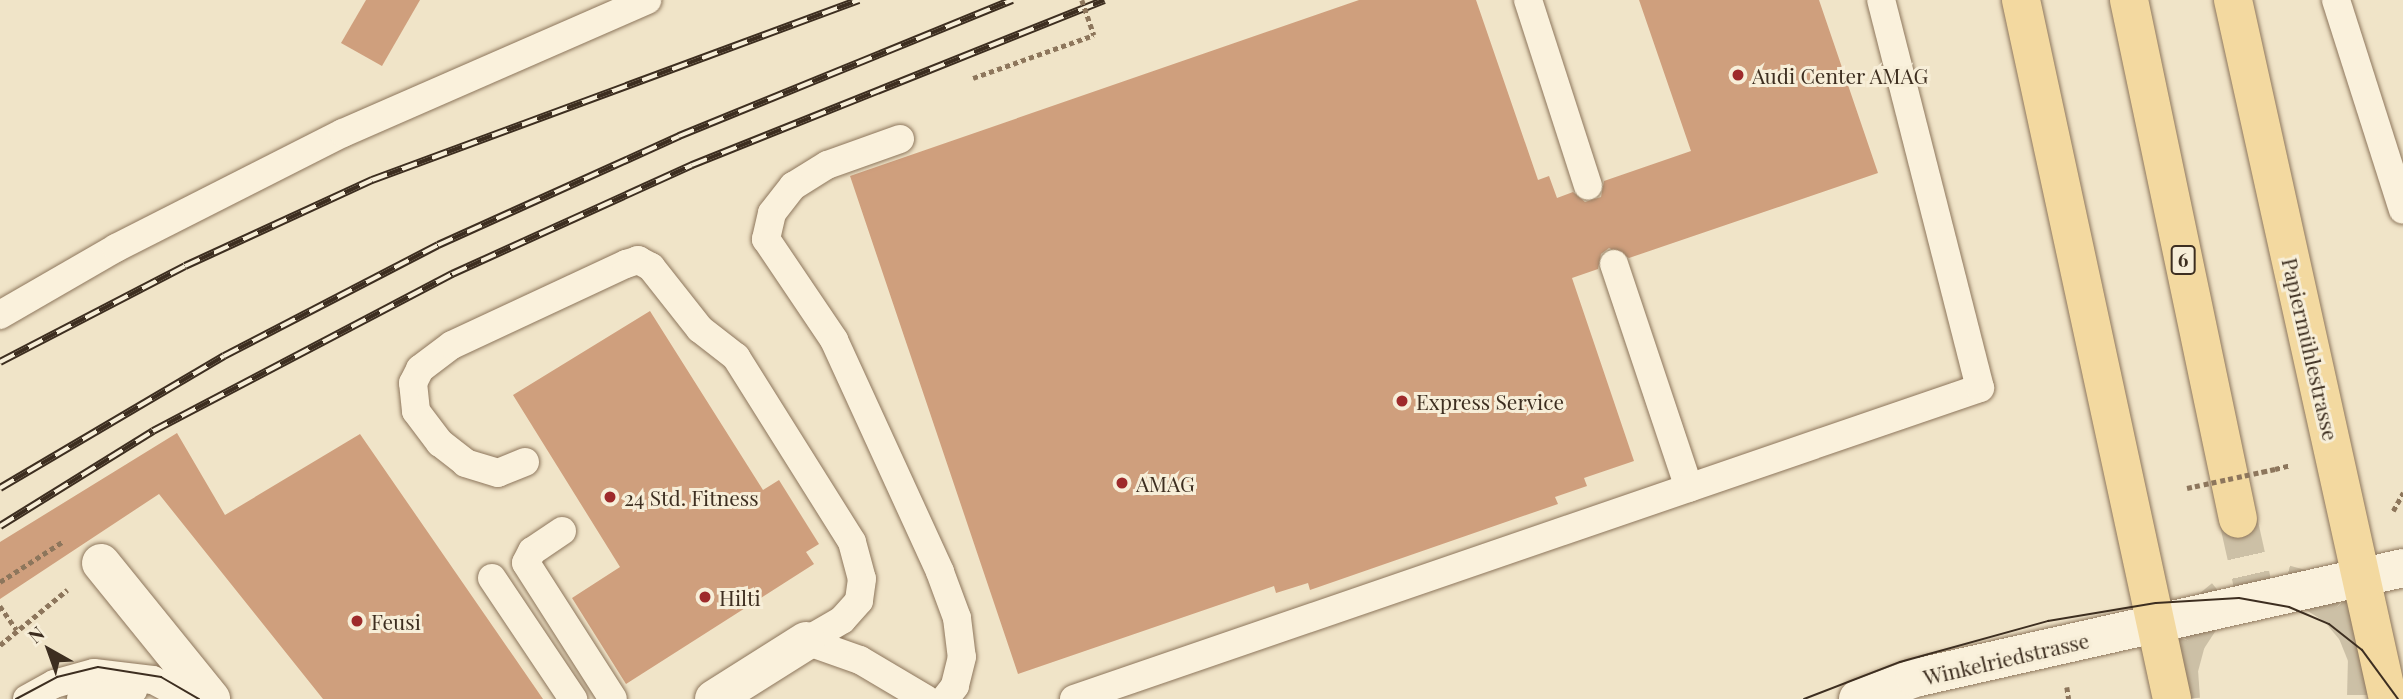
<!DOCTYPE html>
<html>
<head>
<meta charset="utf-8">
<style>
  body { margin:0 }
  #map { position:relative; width:2403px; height:699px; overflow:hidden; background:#f0e4c8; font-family:"Playfair Display",serif }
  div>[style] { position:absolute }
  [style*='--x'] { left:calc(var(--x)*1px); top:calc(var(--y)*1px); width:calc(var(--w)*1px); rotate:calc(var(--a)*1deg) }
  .building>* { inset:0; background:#cf9f7d }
  .primary-tunnel>* { height:38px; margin-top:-19px; transform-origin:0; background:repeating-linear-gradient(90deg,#ccc0a6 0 38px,transparent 0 57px) }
  .path>* { height:4.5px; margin-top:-2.25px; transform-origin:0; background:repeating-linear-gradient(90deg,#8d765c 0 5px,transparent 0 8.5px) }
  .roads { filter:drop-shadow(0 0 2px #8d765c) drop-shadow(0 0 2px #8d765c) }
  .lane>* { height:28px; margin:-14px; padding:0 14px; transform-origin:14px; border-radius:14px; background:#faf1dc }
  .street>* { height:38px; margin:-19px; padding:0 19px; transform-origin:19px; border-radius:19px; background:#faf1dc }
  .secondary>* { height:38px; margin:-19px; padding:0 19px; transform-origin:19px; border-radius:19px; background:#faf1dc }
  .primary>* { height:38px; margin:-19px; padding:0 19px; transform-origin:19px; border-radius:19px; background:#f3d9a0 }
  .tram>* { height:2px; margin:-1px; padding:0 1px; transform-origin:1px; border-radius:1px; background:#3d2e20 }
  .rail>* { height:8px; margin-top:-4px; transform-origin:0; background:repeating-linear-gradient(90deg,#f7eed8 0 16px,#3d2e20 0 32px); box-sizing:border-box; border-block:2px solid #3d2e20 }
  .path-bridge>* { height:4.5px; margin-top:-2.25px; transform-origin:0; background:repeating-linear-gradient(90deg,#8d765c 0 5px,transparent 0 8.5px) }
  .dots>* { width:19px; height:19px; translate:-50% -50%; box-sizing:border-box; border:4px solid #f7eed8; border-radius:50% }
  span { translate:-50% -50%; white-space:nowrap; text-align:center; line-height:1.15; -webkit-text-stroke:6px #f7eed8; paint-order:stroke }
  .shield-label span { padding:2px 5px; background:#f7eed8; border:2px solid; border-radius:5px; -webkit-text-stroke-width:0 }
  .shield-label { font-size:19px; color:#3d2e20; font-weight:700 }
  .poi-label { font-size:21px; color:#3d2e20 }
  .left { translate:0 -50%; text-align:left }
  .street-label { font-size:21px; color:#3d2e20 }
  .north { position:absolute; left:14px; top:615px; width:70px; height:70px; -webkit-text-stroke:5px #f7eed8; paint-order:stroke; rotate:320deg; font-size:19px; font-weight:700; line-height:28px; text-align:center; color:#3d2e20 }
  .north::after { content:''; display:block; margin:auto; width:24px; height:32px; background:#3d2e20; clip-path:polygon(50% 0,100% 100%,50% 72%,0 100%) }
</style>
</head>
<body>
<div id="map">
  <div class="building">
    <div style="clip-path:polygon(366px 0,420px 0,382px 66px,341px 43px)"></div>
    <div style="clip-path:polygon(1359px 0,1476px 0,1538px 180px,1549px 176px,1557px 198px,1573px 192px,1585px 202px,1601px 197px,1604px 181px,1691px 151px,1639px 0,1819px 0,1878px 173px,1629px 258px,1609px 248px,1601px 254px,1598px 269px,1572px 278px,1634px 461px,1584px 478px,1587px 486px,1555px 497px,1558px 504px,1310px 590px,1308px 583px,1276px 593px,1274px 586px,1018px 674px,850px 176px)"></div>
    <div style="clip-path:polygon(650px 311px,763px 490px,779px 480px,819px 544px,806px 552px,814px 564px,626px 684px,572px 598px,620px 567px,513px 395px)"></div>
    <div style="clip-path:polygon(177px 433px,225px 515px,360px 434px,543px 699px,323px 699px,159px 494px,0 599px,0 542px)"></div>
  </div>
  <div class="primary-tunnel">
    <div style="--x:2238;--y:519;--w:69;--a:77.4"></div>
    <div style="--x:2285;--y:584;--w:28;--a:15"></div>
    <div style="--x:2312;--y:591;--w:30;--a:33"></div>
    <div style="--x:2337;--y:607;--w:30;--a:50"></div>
    <div style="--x:2356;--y:630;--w:29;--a:68"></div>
    <div style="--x:2367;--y:657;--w:42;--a:91.4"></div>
    <div style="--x:2181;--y:699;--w:30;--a:-94"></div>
    <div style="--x:2179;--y:669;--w:30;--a:-75"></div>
    <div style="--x:2187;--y:640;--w:30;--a:-57"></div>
    <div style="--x:2203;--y:615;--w:27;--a:-39"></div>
  </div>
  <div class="path">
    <div style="--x:973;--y:78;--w:128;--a:-19.6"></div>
    <div style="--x:2275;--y:469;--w:16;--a:-14"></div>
    <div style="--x:2393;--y:511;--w:21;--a:-61"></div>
    <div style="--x:0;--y:582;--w:74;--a:-32.8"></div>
    <div style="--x:0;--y:606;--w:29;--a:55"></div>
    <div style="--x:0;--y:645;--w:87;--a:-39.4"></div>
    <div style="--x:2067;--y:687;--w:12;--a:81"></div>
  </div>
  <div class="roads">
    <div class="lane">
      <div style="--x:1528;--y:0;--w:195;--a:72.1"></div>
      <div style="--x:2336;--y:0;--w:220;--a:72.3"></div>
      <div style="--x:900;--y:139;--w:77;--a:160.4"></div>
      <div style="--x:827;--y:165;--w:40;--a:148"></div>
      <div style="--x:793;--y:186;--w:34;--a:128"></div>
      <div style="--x:772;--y:213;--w:27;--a:103"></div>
      <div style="--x:766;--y:239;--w:122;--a:56"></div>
      <div style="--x:834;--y:340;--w:255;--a:65.4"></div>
      <div style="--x:940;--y:572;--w:49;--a:69.7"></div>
      <div style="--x:957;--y:618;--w:39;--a:83"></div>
      <div style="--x:962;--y:657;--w:30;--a:104"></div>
      <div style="--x:955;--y:686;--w:16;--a:128"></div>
      <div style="--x:1614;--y:264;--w:236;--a:71.5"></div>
      <div style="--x:0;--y:315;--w:134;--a:-30"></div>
      <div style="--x:116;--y:248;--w:254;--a:-26.9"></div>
      <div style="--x:343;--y:133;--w:332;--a:-23.6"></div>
      <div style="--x:525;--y:462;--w:29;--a:158"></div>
      <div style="--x:498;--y:473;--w:34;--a:-163"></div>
      <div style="--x:466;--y:463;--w:33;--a:-142"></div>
      <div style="--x:440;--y:443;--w:40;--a:-127"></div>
      <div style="--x:416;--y:411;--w:28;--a:-96"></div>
      <div style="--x:413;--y:383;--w:16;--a:-63"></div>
      <div style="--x:420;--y:369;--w:40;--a:-37"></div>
      <div style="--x:452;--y:345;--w:192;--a:-25"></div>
      <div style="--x:626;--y:264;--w:13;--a:-18"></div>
      <div style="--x:638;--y:260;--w:15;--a:28"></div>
      <div style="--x:651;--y:267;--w:79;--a:51.7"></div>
      <div style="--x:700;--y:329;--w:46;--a:37.9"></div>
      <div style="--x:736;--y:357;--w:218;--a:57.9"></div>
      <div style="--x:852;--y:542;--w:38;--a:75"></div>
      <div style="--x:862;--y:579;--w:22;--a:98"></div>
      <div style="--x:859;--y:601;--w:25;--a:132"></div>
      <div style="--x:842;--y:620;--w:42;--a:149.7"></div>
      <div style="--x:562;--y:531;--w:36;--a:146"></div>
      <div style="--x:532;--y:551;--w:13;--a:117"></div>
      <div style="--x:526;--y:563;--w:161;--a:57.4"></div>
      <div style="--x:492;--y:578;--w:146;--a:56.2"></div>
      <div style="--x:806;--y:641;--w:57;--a:19.4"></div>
      <div style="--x:860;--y:660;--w:77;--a:30.6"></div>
      <div style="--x:27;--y:699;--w:31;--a:-29"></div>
      <div style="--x:54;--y:684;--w:41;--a:-15.4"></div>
      <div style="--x:94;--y:673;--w:59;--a:6.8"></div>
      <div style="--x:153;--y:680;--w:40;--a:28"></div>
      <div style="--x:81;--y:699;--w:53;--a:-9.8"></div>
      <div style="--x:1074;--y:699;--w:958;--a:-18.95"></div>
      <div style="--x:1980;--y:388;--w:400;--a:-104.3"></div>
    </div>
    <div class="street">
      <div style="--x:101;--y:563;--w:175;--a:51"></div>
      <div style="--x:714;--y:699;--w:109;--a:-32.2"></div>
    </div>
    <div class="secondary">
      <div style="--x:1858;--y:699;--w:61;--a:-20.2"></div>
      <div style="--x:1915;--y:678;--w:500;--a:-12.7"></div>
    </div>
    <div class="primary">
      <div style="--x:2021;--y:0;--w:715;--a:77.81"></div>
      <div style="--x:2129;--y:0;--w:530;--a:78.14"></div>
      <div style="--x:2233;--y:0;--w:716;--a:77.5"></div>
    </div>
  </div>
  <div class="tram">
    <div style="--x:16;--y:699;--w:47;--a:-28.2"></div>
    <div style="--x:57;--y:677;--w:42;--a:-13.7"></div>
    <div style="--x:98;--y:667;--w:64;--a:9"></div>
    <div style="--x:161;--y:677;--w:44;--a:30.1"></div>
    <div style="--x:1804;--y:699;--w:103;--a:-21.1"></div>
    <div style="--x:1900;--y:662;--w:154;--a:-15.5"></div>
    <div style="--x:2048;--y:621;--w:109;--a:-9.5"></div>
    <div style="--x:2156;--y:603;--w:83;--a:-3.4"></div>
    <div style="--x:2239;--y:598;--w:51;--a:10.2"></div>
    <div style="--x:2289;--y:607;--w:43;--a:23"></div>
    <div style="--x:2329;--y:624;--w:42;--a:38.2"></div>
    <div style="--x:2362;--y:650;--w:61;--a:53.7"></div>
  </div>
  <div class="rail">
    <div style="--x:0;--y:362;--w:208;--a:-27.4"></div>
    <div style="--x:185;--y:266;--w:206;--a:-24.7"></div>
    <div style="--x:372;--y:180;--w:519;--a:-20.28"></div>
    <div style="--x:0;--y:488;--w:260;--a:-30.5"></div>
    <div style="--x:224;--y:356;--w:241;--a:-27.4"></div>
    <div style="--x:438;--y:245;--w:265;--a:-24.3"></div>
    <div style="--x:679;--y:136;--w:360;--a:-22.2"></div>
    <div style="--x:0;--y:526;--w:180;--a:-31.8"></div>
    <div style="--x:153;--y:431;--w:338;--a:-27.7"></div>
    <div style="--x:452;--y:274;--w:264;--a:-24.4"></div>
    <div style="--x:692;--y:165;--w:444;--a:-21.8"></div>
  </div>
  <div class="path-bridge">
    <div style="--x:1082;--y:0;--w:37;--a:71"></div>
    <div style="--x:2187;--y:488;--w:90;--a:-12.2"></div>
  </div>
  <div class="dots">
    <div style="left:1738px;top:75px;background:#9e2a2b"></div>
    <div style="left:1402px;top:401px;background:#9e2a2b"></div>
    <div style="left:1122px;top:483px;background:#9e2a2b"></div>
    <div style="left:610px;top:497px;background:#9e2a2b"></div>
    <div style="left:705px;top:597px;background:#9e2a2b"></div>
    <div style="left:357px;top:621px;background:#9e2a2b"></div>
  </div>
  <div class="shield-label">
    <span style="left:2183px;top:260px">6</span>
  </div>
  <div class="poi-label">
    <span class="left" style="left:1752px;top:75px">Audi Center AMAG</span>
    <span class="left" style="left:1416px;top:401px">Express Service</span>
    <span class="left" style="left:1136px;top:483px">AMAG</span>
    <span class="left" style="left:624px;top:497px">24 Std. Fitness</span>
    <span class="left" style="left:719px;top:597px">Hilti</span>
    <span class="left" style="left:371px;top:621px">Feusi</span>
  </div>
  <div class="street-label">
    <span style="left:2311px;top:349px;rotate:77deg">Papiermühlestrasse</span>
    <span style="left:2006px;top:658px;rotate:-13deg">Winkelriedstrasse</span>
  </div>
  <div class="north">N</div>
</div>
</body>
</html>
